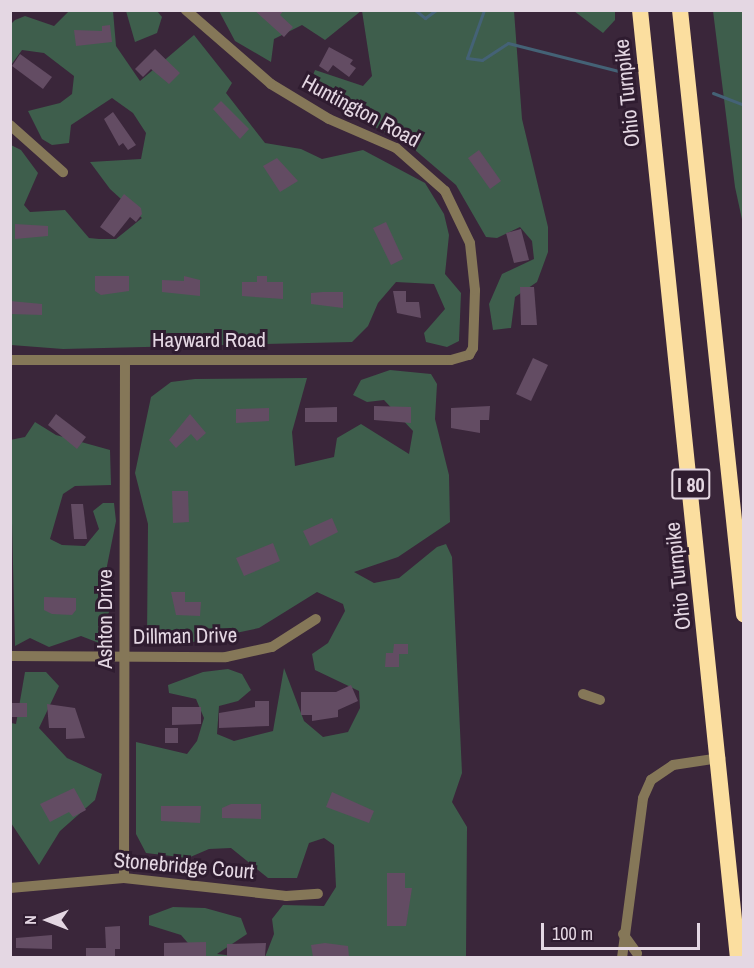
<!DOCTYPE html>
<html>
<head>
<meta charset="utf-8">
<style>
  body { margin:0 }
  #map { position:relative; width:754px; height:968px; overflow:hidden; background:#3a263a; font-family:"Archivo Narrow",sans-serif }
  div>[style] { position:absolute }
  [style*='--x'] { left:calc(var(--x)*1px); top:calc(var(--y)*1px); width:calc(var(--w)*1px); rotate:calc(var(--a)*1deg) }
  .forest>* { inset:0; background:#3e5e4c }
  .stream>* { height:3px; margin:-1.5px; padding:0 1.5px; transform-origin:1.5px; border-radius:1.5px; background:#446276 }
  .building>* { inset:0; background:#634c63 }
  .minor>* { height:10px; margin:-5px; padding:0 5px; transform-origin:5px; border-radius:5px; background:#857758 }
  .highway>* { height:16px; margin:-8px; padding:0 8px; transform-origin:8px; border-radius:8px; background:#fbde9f }
  span { translate:-50% -50%; white-space:nowrap; text-align:center; line-height:1.15; -webkit-text-stroke:6px #2f1c30; paint-order:stroke }
  .shield-label span { padding:2px 4px; background:#2f1c30; border:2px solid; border-radius:4px; -webkit-text-stroke-width:0 }
  .shield-label { font-size:20px; color:#e4d7e3; font-weight:700 }
  .street-label { font-size:21px; color:#e4d7e3 }
  .frame { position:absolute; inset:0; border:12px solid #e4d7e3; pointer-events:none }
  .north { position:absolute; left:18px; top:890px; width:60px; height:60px; -webkit-text-stroke:4px #2f1c30; paint-order:stroke; rotate:270deg; font-size:16px; font-weight:700; line-height:24px; text-align:center; color:#e4d7e3 }
  .north::after { content:''; display:block; margin:auto; width:21px; height:27px; background:#e4d7e3; clip-path:polygon(50% 0,100% 100%,50% 72%,0 100%) }
  .scale { position:absolute; left:541px; top:923px; width:159px; height:27px; box-sizing:border-box; border:3px solid #e4d7e3; border-top:0; padding-left:8px; font-size:18px; line-height:21px; white-space:nowrap; color:#e4d7e3; -webkit-text-stroke:4px #2f1c30; paint-order:stroke }
</style>
</head>
<body>
<div id="map">
  <div class="forest">
    <div style="clip-path:polygon(69px 11px,113px 11px,116px 46px,140px 81px,194px 35px,232px 83px,226px 93px,265px 143px,301px 149px,322px 159px,363px 150px,425px 183px,444px 214px,449px 235px,445px 274px,461px 293px,459px 341px,447px 347px,426px 342px,424px 333px,445px 309px,434px 284px,396px 282px,378px 303px,368px 326px,352px 342px,63px 349px,11px 345px,11px 145px,21px 150px,38px 173px,24px 205px,30px 212px,65px 210px,89px 238px,99px 239px,116px 239px,142px 218px,110px 189px,90px 162px,141px 159px,146px 133px,133px 113px,112px 98px,71px 125px,69px 143px,52px 145px,42px 139px,28px 111px,60px 103px,72px 94px,74px 76px,44px 53px,22px 50px,11px 65px,11px 24px,15px 20px,25px 16px,54px 26px)"></div>
    <div style="clip-path:polygon(126px 11px,157px 11px,162px 17px,157px 33px,135px 42px)"></div>
    <div style="clip-path:polygon(219px 11px,361px 11px,325px 40px,302px 25px,274px 39px,271px 62px,235px 41px)"></div>
    <div style="clip-path:polygon(362px 11px,514px 11px,522px 119px,548px 227px,548px 252px,537px 282px,515px 297px,511px 328px,493px 330px,489px 304px,502px 274px,534px 259px,532px 241px,520px 227px,497px 238px,486px 237px,456px 185px,408px 144px,331px 105px,310px 83px,315px 70px,363px 86px,372px 76px)"></div>
    <div style="clip-path:polygon(574px 11px,615px 11px,615px 20px,603px 33px)"></div>
    <div style="clip-path:polygon(713px 11px,743px 11px,743px 224px,735px 187px)"></div>
    <div style="clip-path:polygon(390px 370px,431px 374px,437px 384px,435px 419px,449px 475px,450px 522px,398px 557px,354px 572px,374px 583px,399px 578px,437px 547px,446px 544px,452px 557px,462px 773px,452px 802px,467px 827px,466px 957px,265px 957px,274px 934px,272px 919px,283px 905px,324px 906px,336px 887px,334px 845px,324px 838px,309px 843px,297px 878px,268px 878px,231px 848px,209px 849px,188px 858px,146px 853px,136px 834px,136px 742px,187px 754px,197px 741px,204px 718px,196px 699px,169px 693px,168px 685px,203px 672px,228px 669px,242px 674px,251px 690px,238px 701px,219px 706px,217px 734px,234px 741px,273px 731px,284px 668px,304px 721px,323px 737px,348px 732px,360px 708px,359px 691px,315px 670px,312px 654px,328px 643px,345px 611px,343px 604px,317px 592px,259px 628px,188px 643px,163px 644px,147px 638px,148px 524px,135px 473px,151px 397px,171px 382px,195px 379px,307px 378px,292px 432px,295px 466px,334px 457px,337px 438px,361px 424px,409px 454px,413px 431px,384px 400px,367px 402px,353px 395px,361px 380px)"></div>
    <div style="clip-path:polygon(35px 422px,56px 435px,110px 450px,111px 485px,75px 486px,63px 494px,50px 539px,62px 545px,85px 546px,99px 529px,93px 511px,103px 503px,114px 503px,116px 521px,107px 566px,110px 610px,101px 629px,108px 636px,99px 643px,81px 636px,49px 647px,30px 638px,15px 646px,10px 440px,25px 437px)"></div>
    <div style="clip-path:polygon(25px 672px,46px 672px,59px 686px,39px 728px,67px 758px,102px 774px,95px 800px,60px 831px,39px 865px,11px 823px,11px 723px,16px 724px)"></div>
    <div style="clip-path:polygon(173px 907px,205px 908px,241px 918px,247px 934px,217px 954px,243px 957px,200px 957px,181px 935px,149px 925px,149px 916px)"></div>
  </div>
  <div class="stream">
    <div style="--x:415;--y:10;--w:13;--a:39"></div>
    <div style="--x:425;--y:18;--w:14;--a:-36"></div>
    <div style="--x:484;--y:10;--w:51;--a:109.5"></div>
    <div style="--x:467;--y:58;--w:15;--a:8"></div>
    <div style="--x:482;--y:60;--w:31;--a:-33"></div>
    <div style="--x:508;--y:43;--w:114;--a:14.2"></div>
    <div style="--x:713;--y:93;--w:33;--a:21"></div>
  </div>
  <div class="building">
    <div style="clip-path:polygon(254px 10px,284px 10px,280px 15px,293px 27px,284px 37px)"></div>
    <div style="clip-path:polygon(110px 25px,112px 42px,76px 46px,74px 30px,102px 31px,102px 26px)"></div>
    <div style="clip-path:polygon(329px 47px,353px 60px,350px 64px,356px 68px,349px 77px,333px 65px,328px 72px,319px 66px)"></div>
    <div style="clip-path:polygon(155px 49px,180px 73px,169px 84px,151px 69px,143px 77px,135px 69px)"></div>
    <div style="clip-path:polygon(20px 54px,52px 77px,43px 89px,12px 66px)"></div>
    <div style="clip-path:polygon(221px 101px,249px 129px,240px 139px,213px 109px)"></div>
    <div style="clip-path:polygon(113px 112px,136px 145px,128px 150px,123px 143px,119px 146px,104px 119px)"></div>
    <div style="clip-path:polygon(479px 150px,501px 181px,490px 189px,468px 158px)"></div>
    <div style="clip-path:polygon(277px 158px,298px 181px,280px 192px,263px 166px)"></div>
    <div style="clip-path:polygon(124px 194px,141px 208px,142px 214px,136px 222px,130px 217px,114px 237px,100px 227px)"></div>
    <div style="clip-path:polygon(386px 222px,403px 259px,391px 265px,373px 228px)"></div>
    <div style="clip-path:polygon(15px 224px,48px 226px,48px 236px,15px 239px)"></div>
    <div style="clip-path:polygon(521px 229px,529px 260px,514px 263px,506px 233px)"></div>
    <div style="clip-path:polygon(95px 276px,129px 276px,129px 291px,101px 295px,95px 291px)"></div>
    <div style="clip-path:polygon(184px 276px,200px 280px,200px 296px,162px 292px,162px 280px,184px 281px)"></div>
    <div style="clip-path:polygon(257px 276px,267px 276px,267px 282px,283px 282px,283px 299px,242px 296px,242px 282px,257px 282px)"></div>
    <div style="clip-path:polygon(520px 287px,534px 287px,537px 325px,521px 325px)"></div>
    <div style="clip-path:polygon(393px 291px,406px 291px,406px 302px,419px 302px,421px 318px,397px 313px)"></div>
    <div style="clip-path:polygon(323px 292px,343px 292px,343px 308px,311px 304px,311px 293px)"></div>
    <div style="clip-path:polygon(10px 301px,42px 304px,42px 315px,10px 314px)"></div>
    <div style="clip-path:polygon(533px 358px,548px 365px,531px 401px,516px 394px)"></div>
    <div style="clip-path:polygon(374px 406px,411px 407px,411px 423px,374px 420px)"></div>
    <div style="clip-path:polygon(490px 406px,489px 420px,480px 420px,480px 433px,451px 428px,451px 408px)"></div>
    <div style="clip-path:polygon(337px 407px,337px 422px,305px 422px,305px 408px)"></div>
    <div style="clip-path:polygon(269px 408px,269px 421px,236px 423px,236px 409px)"></div>
    <div style="clip-path:polygon(56px 414px,86px 437px,77px 449px,48px 425px)"></div>
    <div style="clip-path:polygon(190px 414px,206px 433px,197px 441px,191px 434px,176px 448px,169px 440px)"></div>
    <div style="clip-path:polygon(172px 491px,188px 491px,189px 522px,173px 523px)"></div>
    <div style="clip-path:polygon(71px 504px,83px 504px,87px 539px,74px 539px)"></div>
    <div style="clip-path:polygon(332px 518px,338px 532px,310px 546px,303px 531px)"></div>
    <div style="clip-path:polygon(273px 543px,280px 561px,244px 576px,236px 558px)"></div>
    <div style="clip-path:polygon(171px 592px,185px 592px,185px 602px,201px 602px,200px 616px,176px 615px)"></div>
    <div style="clip-path:polygon(44px 597px,76px 598px,76px 610px,72px 615px,52px 614px,44px 610px)"></div>
    <div style="clip-path:polygon(394px 644px,408px 644px,408px 654px,399px 654px,399px 667px,385px 667px,386px 653px,393px 653px)"></div>
    <div style="clip-path:polygon(351px 685px,358px 701px,338px 710px,338px 717px,312px 721px,312px 715px,301px 715px,301px 692px,336px 692px)"></div>
    <div style="clip-path:polygon(255px 701px,269px 701px,269px 726px,219px 728px,219px 713px,255px 707px)"></div>
    <div style="clip-path:polygon(10px 703px,27px 703px,27px 717px,10px 717px)"></div>
    <div style="clip-path:polygon(47px 704px,75px 708px,85px 738px,66px 739px,66px 728px,49px 728px)"></div>
    <div style="clip-path:polygon(172px 707px,201px 707px,201px 724px,172px 725px)"></div>
    <div style="clip-path:polygon(165px 728px,178px 728px,178px 743px,165px 743px)"></div>
    <div style="clip-path:polygon(74px 788px,86px 810px,73px 817px,69px 812px,50px 822px,40px 804px)"></div>
    <div style="clip-path:polygon(332px 792px,374px 811px,369px 823px,326px 807px)"></div>
    <div style="clip-path:polygon(231px 804px,261px 804px,261px 819px,222px 818px,222px 808px)"></div>
    <div style="clip-path:polygon(161px 806px,201px 806px,200px 823px,161px 821px)"></div>
    <div style="clip-path:polygon(387px 873px,405px 873px,405px 888px,412px 888px,406px 926px,387px 926px)"></div>
    <div style="clip-path:polygon(120px 926px,120px 949px,115px 949px,115px 957px,86px 957px,86px 948px,106px 948px,105px 927px)"></div>
    <div style="clip-path:polygon(52px 935px,52px 949px,16px 948px,16px 938px)"></div>
    <div style="clip-path:polygon(206px 942px,206px 957px,164px 957px,164px 943px)"></div>
    <div style="clip-path:polygon(266px 943px,265px 956px,227px 957px,227px 944px)"></div>
    <div style="clip-path:polygon(325px 943px,348px 946px,349px 957px,313px 957px,311px 945px)"></div>
  </div>
  <div class="minor">
    <div style="--x:10;--y:125;--w:71;--a:41.6"></div>
    <div style="--x:10;--y:360;--w:441;--a:0"></div>
    <div style="--x:451;--y:360;--w:19;--a:-16"></div>
    <div style="--x:469;--y:355;--w:8;--a:-60"></div>
    <div style="--x:473;--y:348;--w:58;--a:-88"></div>
    <div style="--x:475;--y:290;--w:47;--a:-96.1"></div>
    <div style="--x:470;--y:243;--w:58;--a:-115.7"></div>
    <div style="--x:445;--y:191;--w:65;--a:-138.7"></div>
    <div style="--x:396;--y:148;--w:73;--a:-156.6"></div>
    <div style="--x:329;--y:119;--w:68;--a:-148.9"></div>
    <div style="--x:271;--y:84;--w:113;--a:-139"></div>
    <div style="--x:10;--y:656;--w:216;--a:0.3"></div>
    <div style="--x:226;--y:657;--w:47;--a:-12.3"></div>
    <div style="--x:272;--y:647;--w:52;--a:-32.5"></div>
    <div style="--x:583;--y:694;--w:18;--a:19"></div>
    <div style="--x:124;--y:878;--w:518;--a:-89.89"></div>
    <div style="--x:10;--y:888;--w:114;--a:-5"></div>
    <div style="--x:124;--y:878;--w:163;--a:6.3"></div>
    <div style="--x:286;--y:896;--w:32;--a:-4"></div>
    <div style="--x:623;--y:934;--w:24;--a:54"></div>
    <div style="--x:622;--y:958;--w:161;--a:-82.5"></div>
    <div style="--x:643;--y:798;--w:20;--a:-66"></div>
    <div style="--x:651;--y:780;--w:27;--a:-34"></div>
    <div style="--x:673;--y:765;--w:48;--a:-8.5"></div>
  </div>
  <div class="highway">
    <div style="--x:640;--y:10;--w:953;--a:84.1"></div>
    <div style="--x:680;--y:10;--w:608;--a:83.96"></div>
  </div>
  <div class="shield-label">
    <span style="left:691px;top:484px">I 80</span>
  </div>
  <div class="street-label">
    <span style="left:627px;top:93px;rotate:-96deg">Ohio Turnpike</span>
    <span style="left:361px;top:111px;rotate:28deg">Huntington Road</span>
    <span style="left:209px;top:340px">Hayward Road</span>
    <span style="left:678px;top:576px;rotate:-96deg">Ohio Turnpike</span>
    <span style="left:105px;top:619px;rotate:-90deg">Ashton Drive</span>
    <span style="left:185px;top:636px;rotate:-1deg">Dillman Drive</span>
    <span style="left:184px;top:866px;rotate:5deg">Stonebridge Court</span>
  </div>
  <div class="frame"></div>
  <div class="north">N</div>
  <div class="scale">100 m</div>
</div>
</body>
</html>
